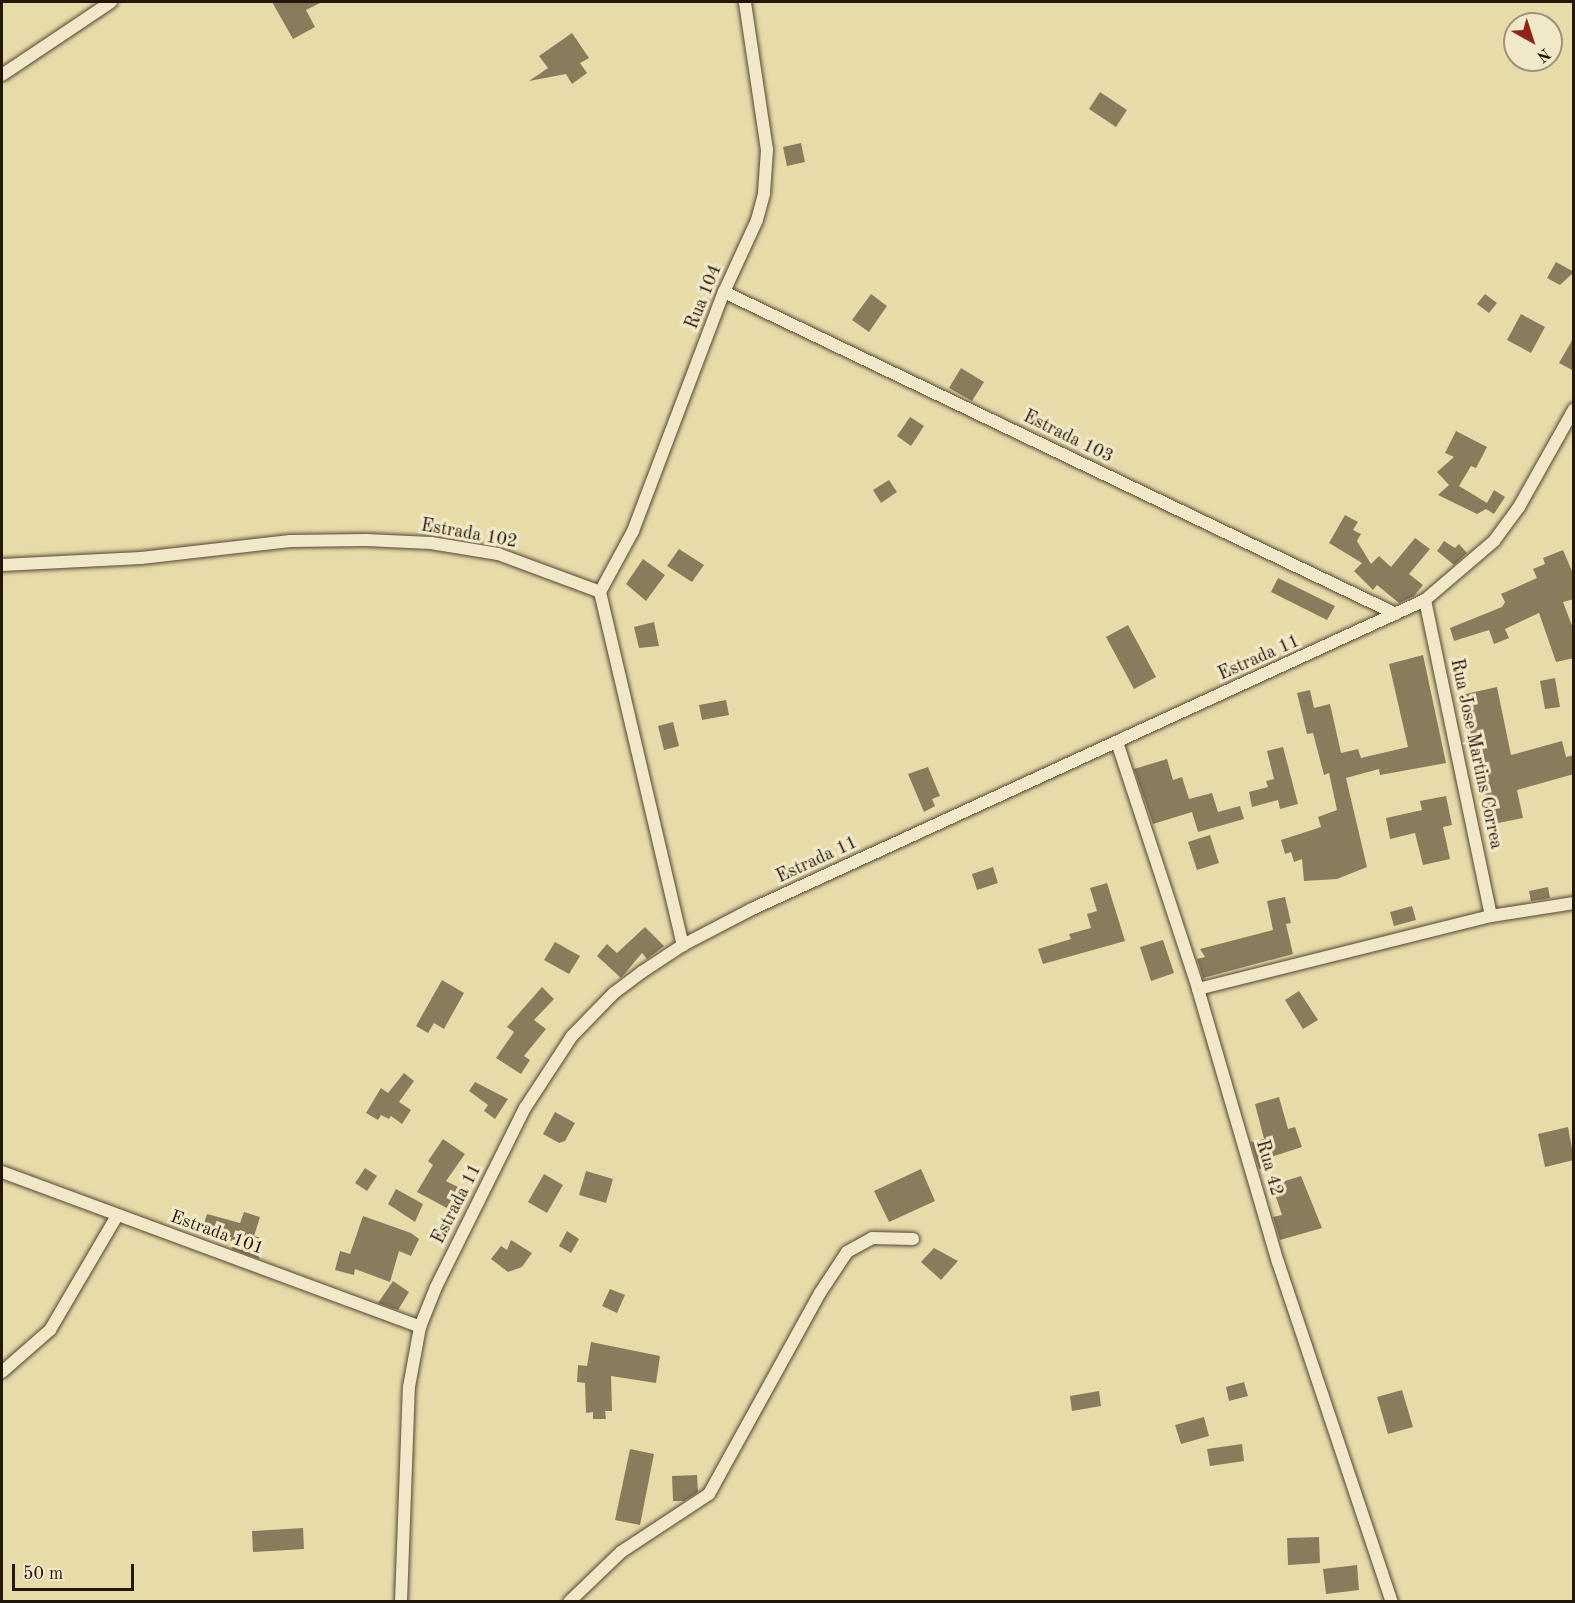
<!DOCTYPE html>
<html>
<head>
<meta charset="utf-8">
<style>
  body { margin:0 }
  #map { position:relative; width:1575px; height:1603px; overflow:hidden; background:#e8dbaa; font-family:"Old Standard TT",serif }
  div>[style] { position:absolute }
  [style*='--x'] { left:calc(var(--x)*1px); top:calc(var(--y)*1px); width:calc(var(--w)*1px); rotate:calc(var(--a)*1deg) }
  .building>* { inset:0; background:#897c5d }
  .roads { filter:drop-shadow(0 0 2px #544732) drop-shadow(0 0 2px #544732) }
  .minor>* { height:12px; margin:-6px; padding:0 6px; transform-origin:6px; border-radius:6px; background:#f0e8c8 }
  span { translate:-50% -50%; white-space:nowrap; text-align:center; line-height:1.15; -webkit-text-stroke:6px #f0e8c8; paint-order:stroke }
  .street-label { font-size:18px; color:#23160a }
  .frame { position:absolute; inset:0; border:3px solid #23160a; pointer-events:none }
  .north { position:absolute; left:1503px; top:12px; width:60px; height:60px; box-sizing:border-box; background:#f0e8c8; border:2px solid #9e947c; border-radius:50%; rotate:141deg; font-size:16px; font-weight:700; line-height:24px; text-align:center; color:#23160a }
  .north::after { content:''; display:block; margin:auto; width:21px; height:27px; background:#8f2418; clip-path:polygon(50% 0,100% 100%,50% 72%,0 100%) }
  .scale { position:absolute; left:12px; top:1564px; width:122px; height:27px; box-sizing:border-box; border:3px solid #23160a; border-top:0; padding-left:8px; font-size:18px; line-height:21px; white-space:nowrap; color:#23160a; -webkit-text-stroke:4px #f0e8c8; paint-order:stroke }
</style>
</head>
<body>
<div id="map">
  <div class="building">
    <div style="clip-path:polygon(272px 2px,322px 2px,306px 10px,315px 27px,293px 39px)"></div>
    <div style="clip-path:polygon(572px 33px,589px 58px,580px 63px,587px 73px,572px 84px,566px 74px,529px 81px,548px 68px,539px 56px)"></div>
    <div style="clip-path:polygon(1100px 92px,1127px 110px,1116px 127px,1089px 109px)"></div>
    <div style="clip-path:polygon(801px 143px,805px 162px,787px 166px,783px 147px)"></div>
    <div style="clip-path:polygon(1556px 262px,1574px 272px,1560px 285px,1547px 278px)"></div>
    <div style="clip-path:polygon(871px 294px,887px 306px,869px 332px,852px 320px)"></div>
    <div style="clip-path:polygon(1485px 294px,1497px 303px,1489px 313px,1477px 304px)"></div>
    <div style="clip-path:polygon(1521px 314px,1545px 327px,1531px 353px,1507px 340px)"></div>
    <div style="clip-path:polygon(1574px 337px,1574px 371px,1559px 363px)"></div>
    <div style="clip-path:polygon(961px 368px,984px 382px,972px 401px,949px 388px)"></div>
    <div style="clip-path:polygon(910px 417px,924px 426px,911px 446px,897px 436px)"></div>
    <div style="clip-path:polygon(1456px 431px,1487px 447px,1476px 468px,1471px 466px,1459px 486px,1487px 503px,1494px 490px,1505px 497px,1494px 514px,1486px 509px,1477px 514px,1438px 495px,1449px 485px,1437px 472px,1454px 457px,1445px 453px)"></div>
    <div style="clip-path:polygon(889px 480px,897px 492px,881px 503px,873px 490px)"></div>
    <div style="clip-path:polygon(1345px 515px,1358px 522px,1353px 530px,1361px 534px,1357px 541px,1371px 564px,1379px 556px,1391px 567px,1415px 538px,1430px 549px,1409px 574px,1423px 585px,1414px 596px,1399px 603px,1377px 585px,1373px 590px,1354px 571px,1362px 563px,1329px 543px)"></div>
    <div style="clip-path:polygon(1444px 541px,1455px 548px,1459px 544px,1467px 553px,1454px 565px,1437px 551px)"></div>
    <div style="clip-path:polygon(679px 549px,704px 565px,692px 582px,667px 566px)"></div>
    <div style="clip-path:polygon(1563px 550px,1574px 576px,1574px 599px,1563px 602px,1574px 631px,1574px 658px,1556px 662px,1539px 613px,1505px 629px,1509px 638px,1494px 644px,1489px 630px,1454px 641px,1450px 628px,1502px 607px,1505px 602px,1501px 594px,1537px 578px,1533px 569px,1545px 564px,1543px 558px)"></div>
    <div style="clip-path:polygon(643px 559px,665px 575px,646px 601px,626px 584px)"></div>
    <div style="clip-path:polygon(1278px 578px,1335px 606px,1327px 620px,1271px 592px)"></div>
    <div style="clip-path:polygon(654px 622px,659px 646px,639px 648px,634px 627px)"></div>
    <div style="clip-path:polygon(1128px 625px,1156px 677px,1134px 689px,1106px 637px)"></div>
    <div style="clip-path:polygon(1423px 655px,1446px 763px,1380px 775px,1379px 769px,1346px 778px,1367px 867px,1337px 879px,1304px 881px,1302px 859px,1294px 862px,1291px 852px,1285px 854px,1281px 840px,1321px 827px,1318px 817px,1337px 810px,1329px 773px,1324px 775px,1313px 733px,1307px 734px,1297px 693px,1310px 690px,1314px 708px,1330px 704px,1341px 753px,1358px 749px,1361px 758px,1408px 747px,1389px 664px)"></div>
    <div style="clip-path:polygon(1555px 678px,1560px 707px,1545px 709px,1540px 681px)"></div>
    <div style="clip-path:polygon(1497px 687px,1511px 755px,1562px 741px,1566px 757px,1574px 755px,1574px 774px,1517px 790px,1523px 818px,1493px 824px,1461px 695px)"></div>
    <div style="clip-path:polygon(726px 700px,729px 715px,702px 720px,699px 705px)"></div>
    <div style="clip-path:polygon(673px 722px,679px 746px,664px 750px,658px 726px)"></div>
    <div style="clip-path:polygon(1283px 747px,1298px 804px,1280px 809px,1278px 800px,1252px 807px,1249px 792px,1268px 787px,1266px 781px,1274px 779px,1267px 751px)"></div>
    <div style="clip-path:polygon(1167px 759px,1173px 780px,1182px 777px,1189px 799px,1212px 793px,1218px 812px,1240px 806px,1244px 819px,1198px 832px,1192px 812px,1153px 824px,1134px 769px)"></div>
    <div style="clip-path:polygon(928px 767px,940px 796px,932px 799px,935px 806px,924px 812px,908px 774px)"></div>
    <div style="clip-path:polygon(1446px 796px,1452px 825px,1443px 827px,1450px 859px,1423px 865px,1415px 833px,1390px 839px,1386px 818px,1422px 810px,1420px 801px)"></div>
    <div style="clip-path:polygon(1210px 835px,1219px 863px,1197px 870px,1188px 842px)"></div>
    <div style="clip-path:polygon(993px 867px,998px 883px,977px 890px,972px 874px)"></div>
    <div style="clip-path:polygon(1107px 883px,1125px 941px,1043px 964px,1038px 949px,1071px 939px,1069px 934px,1091px 928px,1087px 914px,1097px 911px,1090px 888px)"></div>
    <div style="clip-path:polygon(1548px 887px,1550px 898px,1531px 901px,1529px 891px)"></div>
    <div style="clip-path:polygon(1285px 897px,1291px 923px,1286px 924px,1293px 954px,1203px 978px,1197px 959px,1205px 957px,1200px 949px,1273px 930px,1267px 901px)"></div>
    <div style="clip-path:polygon(1412px 906px,1416px 920px,1394px 926px,1390px 912px)"></div>
    <div style="clip-path:polygon(645px 927px,664px 946px,647px 959px,642px 953px,621px 978px,597px 956px,607px 944px,617px 953px)"></div>
    <div style="clip-path:polygon(1163px 940px,1174px 973px,1151px 981px,1140px 947px)"></div>
    <div style="clip-path:polygon(555px 942px,580px 956px,569px 974px,544px 960px)"></div>
    <div style="clip-path:polygon(442px 980px,464px 993px,444px 1029px,434px 1023px,428px 1033px,416px 1026px)"></div>
    <div style="clip-path:polygon(542px 987px,554px 999px,534px 1020px,546px 1029px,524px 1056px,530px 1060px,521px 1074px,496px 1058px,514px 1032px,507px 1027px)"></div>
    <div style="clip-path:polygon(1299px 991px,1318px 1020px,1303px 1029px,1285px 1000px)"></div>
    <div style="clip-path:polygon(404px 1073px,414px 1081px,399px 1102px,411px 1110px,402px 1124px,391px 1116px,389px 1119px,381px 1115px,378px 1120px,366px 1113px,381px 1088px,388px 1093px)"></div>
    <div style="clip-path:polygon(475px 1082px,508px 1099px,495px 1119px,484px 1111px,488px 1105px,469px 1091px)"></div>
    <div style="clip-path:polygon(1279px 1097px,1288px 1129px,1295px 1127px,1302px 1147px,1271px 1157px,1273px 1166px,1259px 1169px,1251px 1142px,1264px 1139px,1255px 1104px)"></div>
    <div style="clip-path:polygon(555px 1112px,575px 1123px,565px 1141px,559px 1143px,543px 1134px)"></div>
    <div style="clip-path:polygon(1568px 1127px,1574px 1160px,1545px 1167px,1538px 1134px)"></div>
    <div style="clip-path:polygon(443px 1139px,465px 1154px,446px 1181px,458px 1187px,447px 1208px,417px 1192px,433px 1165px,428px 1161px)"></div>
    <div style="clip-path:polygon(365px 1168px,377px 1176px,367px 1191px,355px 1183px)"></div>
    <div style="clip-path:polygon(921px 1169px,935px 1201px,889px 1222px,874px 1191px)"></div>
    <div style="clip-path:polygon(586px 1171px,613px 1179px,606px 1203px,579px 1195px)"></div>
    <div style="clip-path:polygon(544px 1174px,563px 1185px,547px 1213px,528px 1202px)"></div>
    <div style="clip-path:polygon(1301px 1176px,1322px 1228px,1280px 1240px,1273px 1217px,1282px 1215px,1272px 1185px)"></div>
    <div style="clip-path:polygon(396px 1189px,423px 1204px,415px 1222px,388px 1204px)"></div>
    <div style="clip-path:polygon(244px 1212px,260px 1217px,254px 1236px,261px 1238px,259px 1259px,232px 1249px,234px 1242px,201px 1233px,207px 1214px,240px 1223px)"></div>
    <div style="clip-path:polygon(363px 1216px,411px 1233px,419px 1239px,411px 1256px,399px 1251px,390px 1282px,355px 1269px,354px 1275px,335px 1270px,340px 1251px,350px 1254px)"></div>
    <div style="clip-path:polygon(567px 1231px,579px 1239px,571px 1253px,559px 1246px)"></div>
    <div style="clip-path:polygon(511px 1240px,532px 1253px,522px 1267px,508px 1272px,491px 1259px,501px 1246px,507px 1250px)"></div>
    <div style="clip-path:polygon(934px 1248px,958px 1261px,941px 1280px,921px 1262px)"></div>
    <div style="clip-path:polygon(393px 1281px,409px 1292px,398px 1310px,378px 1303px)"></div>
    <div style="clip-path:polygon(610px 1289px,625px 1295px,617px 1313px,602px 1306px)"></div>
    <div style="clip-path:polygon(591px 1342px,660px 1356px,656px 1383px,611px 1376px,612px 1411px,605px 1411px,606px 1419px,593px 1419px,593px 1412px,586px 1413px,585px 1383px,577px 1382px,578px 1365px,587px 1366px)"></div>
    <div style="clip-path:polygon(1244px 1382px,1248px 1396px,1229px 1401px,1226px 1387px)"></div>
    <div style="clip-path:polygon(1402px 1390px,1413px 1427px,1388px 1434px,1377px 1397px)"></div>
    <div style="clip-path:polygon(1099px 1391px,1101px 1406px,1072px 1411px,1070px 1396px)"></div>
    <div style="clip-path:polygon(1204px 1417px,1209px 1436px,1181px 1444px,1175px 1425px)"></div>
    <div style="clip-path:polygon(1242px 1444px,1244px 1461px,1210px 1466px,1207px 1449px)"></div>
    <div style="clip-path:polygon(630px 1449px,654px 1454px,640px 1525px,615px 1520px)"></div>
    <div style="clip-path:polygon(697px 1475px,698px 1492px,684px 1501px,673px 1501px,672px 1476px)"></div>
    <div style="clip-path:polygon(303px 1528px,304px 1549px,253px 1552px,252px 1531px)"></div>
    <div style="clip-path:polygon(1319px 1537px,1320px 1563px,1288px 1565px,1287px 1538px)"></div>
    <div style="clip-path:polygon(1357px 1565px,1359px 1590px,1326px 1594px,1323px 1569px)"></div>
  </div>
  <div class="roads">
    <div class="minor">
      <div style="--x:2;--y:75;--w:131;--a:-33.8"></div>
      <div style="--x:724;--y:292;--w:745;--a:25.6"></div>
      <div style="--x:2;--y:565;--w:139;--a:-2.9"></div>
      <div style="--x:141;--y:558;--w:150;--a:-6.5"></div>
      <div style="--x:290;--y:541;--w:76;--a:-0.8"></div>
      <div style="--x:366;--y:540;--w:65;--a:2.6"></div>
      <div style="--x:431;--y:543;--w:68;--a:9.3"></div>
      <div style="--x:498;--y:554;--w:109;--a:20.4"></div>
      <div style="--x:600;--y:592;--w:69;--a:-61.6"></div>
      <div style="--x:633;--y:531;--w:256;--a:-69.2"></div>
      <div style="--x:724;--y:292;--w:79;--a:-65.4"></div>
      <div style="--x:757;--y:220;--w:28;--a:-75"></div>
      <div style="--x:764;--y:193;--w:43;--a:-86"></div>
      <div style="--x:767;--y:150;--w:150;--a:-98.5"></div>
      <div style="--x:600;--y:592;--w:363;--a:76.8"></div>
      <div style="--x:1425;--y:600;--w:323;--a:78.2"></div>
      <div style="--x:1117;--y:742;--w:260;--a:71.8"></div>
      <div style="--x:1198;--y:989;--w:284;--a:73.7"></div>
      <div style="--x:1278;--y:1262;--w:359;--a:71.5"></div>
      <div style="--x:1198;--y:989;--w:302;--a:-14"></div>
      <div style="--x:1491;--y:916;--w:84;--a:-8.9"></div>
      <div style="--x:2;--y:1172;--w:446;--a:20.3"></div>
      <div style="--x:2;--y:1372;--w:64;--a:-41.2"></div>
      <div style="--x:50;--y:1330;--w:132;--a:-59.6"></div>
      <div style="--x:401;--y:1602;--w:215;--a:-87.9"></div>
      <div style="--x:409;--y:1387;--w:61;--a:-79.6"></div>
      <div style="--x:420;--y:1327;--w:43;--a:-68.2"></div>
      <div style="--x:436;--y:1287;--w:200;--a:-63.6"></div>
      <div style="--x:525;--y:1108;--w:86;--a:-56.9"></div>
      <div style="--x:572;--y:1036;--w:60;--a:-45.7"></div>
      <div style="--x:614;--y:993;--w:35;--a:-37"></div>
      <div style="--x:642;--y:972;--w:49;--a:-33.4"></div>
      <div style="--x:683;--y:945;--w:78;--a:-27.6"></div>
      <div style="--x:752;--y:909;--w:741;--a:-24.66"></div>
      <div style="--x:1425;--y:600;--w:91;--a:-40.5"></div>
      <div style="--x:1494;--y:541;--w:42;--a:-53.7"></div>
      <div style="--x:1519;--y:507;--w:112;--a:-60.7"></div>
      <div style="--x:569;--y:1602;--w:72;--a:-43.9"></div>
      <div style="--x:621;--y:1552;--w:105;--a:-33.4"></div>
      <div style="--x:709;--y:1494;--w:230;--a:-61.1"></div>
      <div style="--x:820;--y:1293;--w:49;--a:-56.6"></div>
      <div style="--x:847;--y:1252;--w:29;--a:-29"></div>
      <div style="--x:872;--y:1238;--w:41;--a:1.4"></div>
    </div>
  </div>
  <div class="street-label">
    <span style="left:704px;top:297px;rotate:-68deg">Rua 104</span>
    <span style="left:1068px;top:437px;rotate:26deg">Estrada 103</span>
    <span style="left:469px;top:534px;rotate:10deg">Estrada 102</span>
    <span style="left:1259px;top:658px;rotate:-24deg">Estrada 11</span>
    <span style="left:1476px;top:754px;rotate:78deg">Rua Jose Martins Correa</span>
    <span style="left:817px;top:860px;rotate:-25deg">Estrada 11</span>
    <span style="left:1269px;top:1168px;rotate:74deg">Rua 42</span>
    <span style="left:457px;top:1204px;rotate:-63deg">Estrada 11</span>
    <span style="left:217px;top:1233px;rotate:20deg">Estrada 101</span>
  </div>
  <div class="frame"></div>
  <div class="north">N</div>
  <div class="scale">50 m</div>
</div>
</body>
</html>
